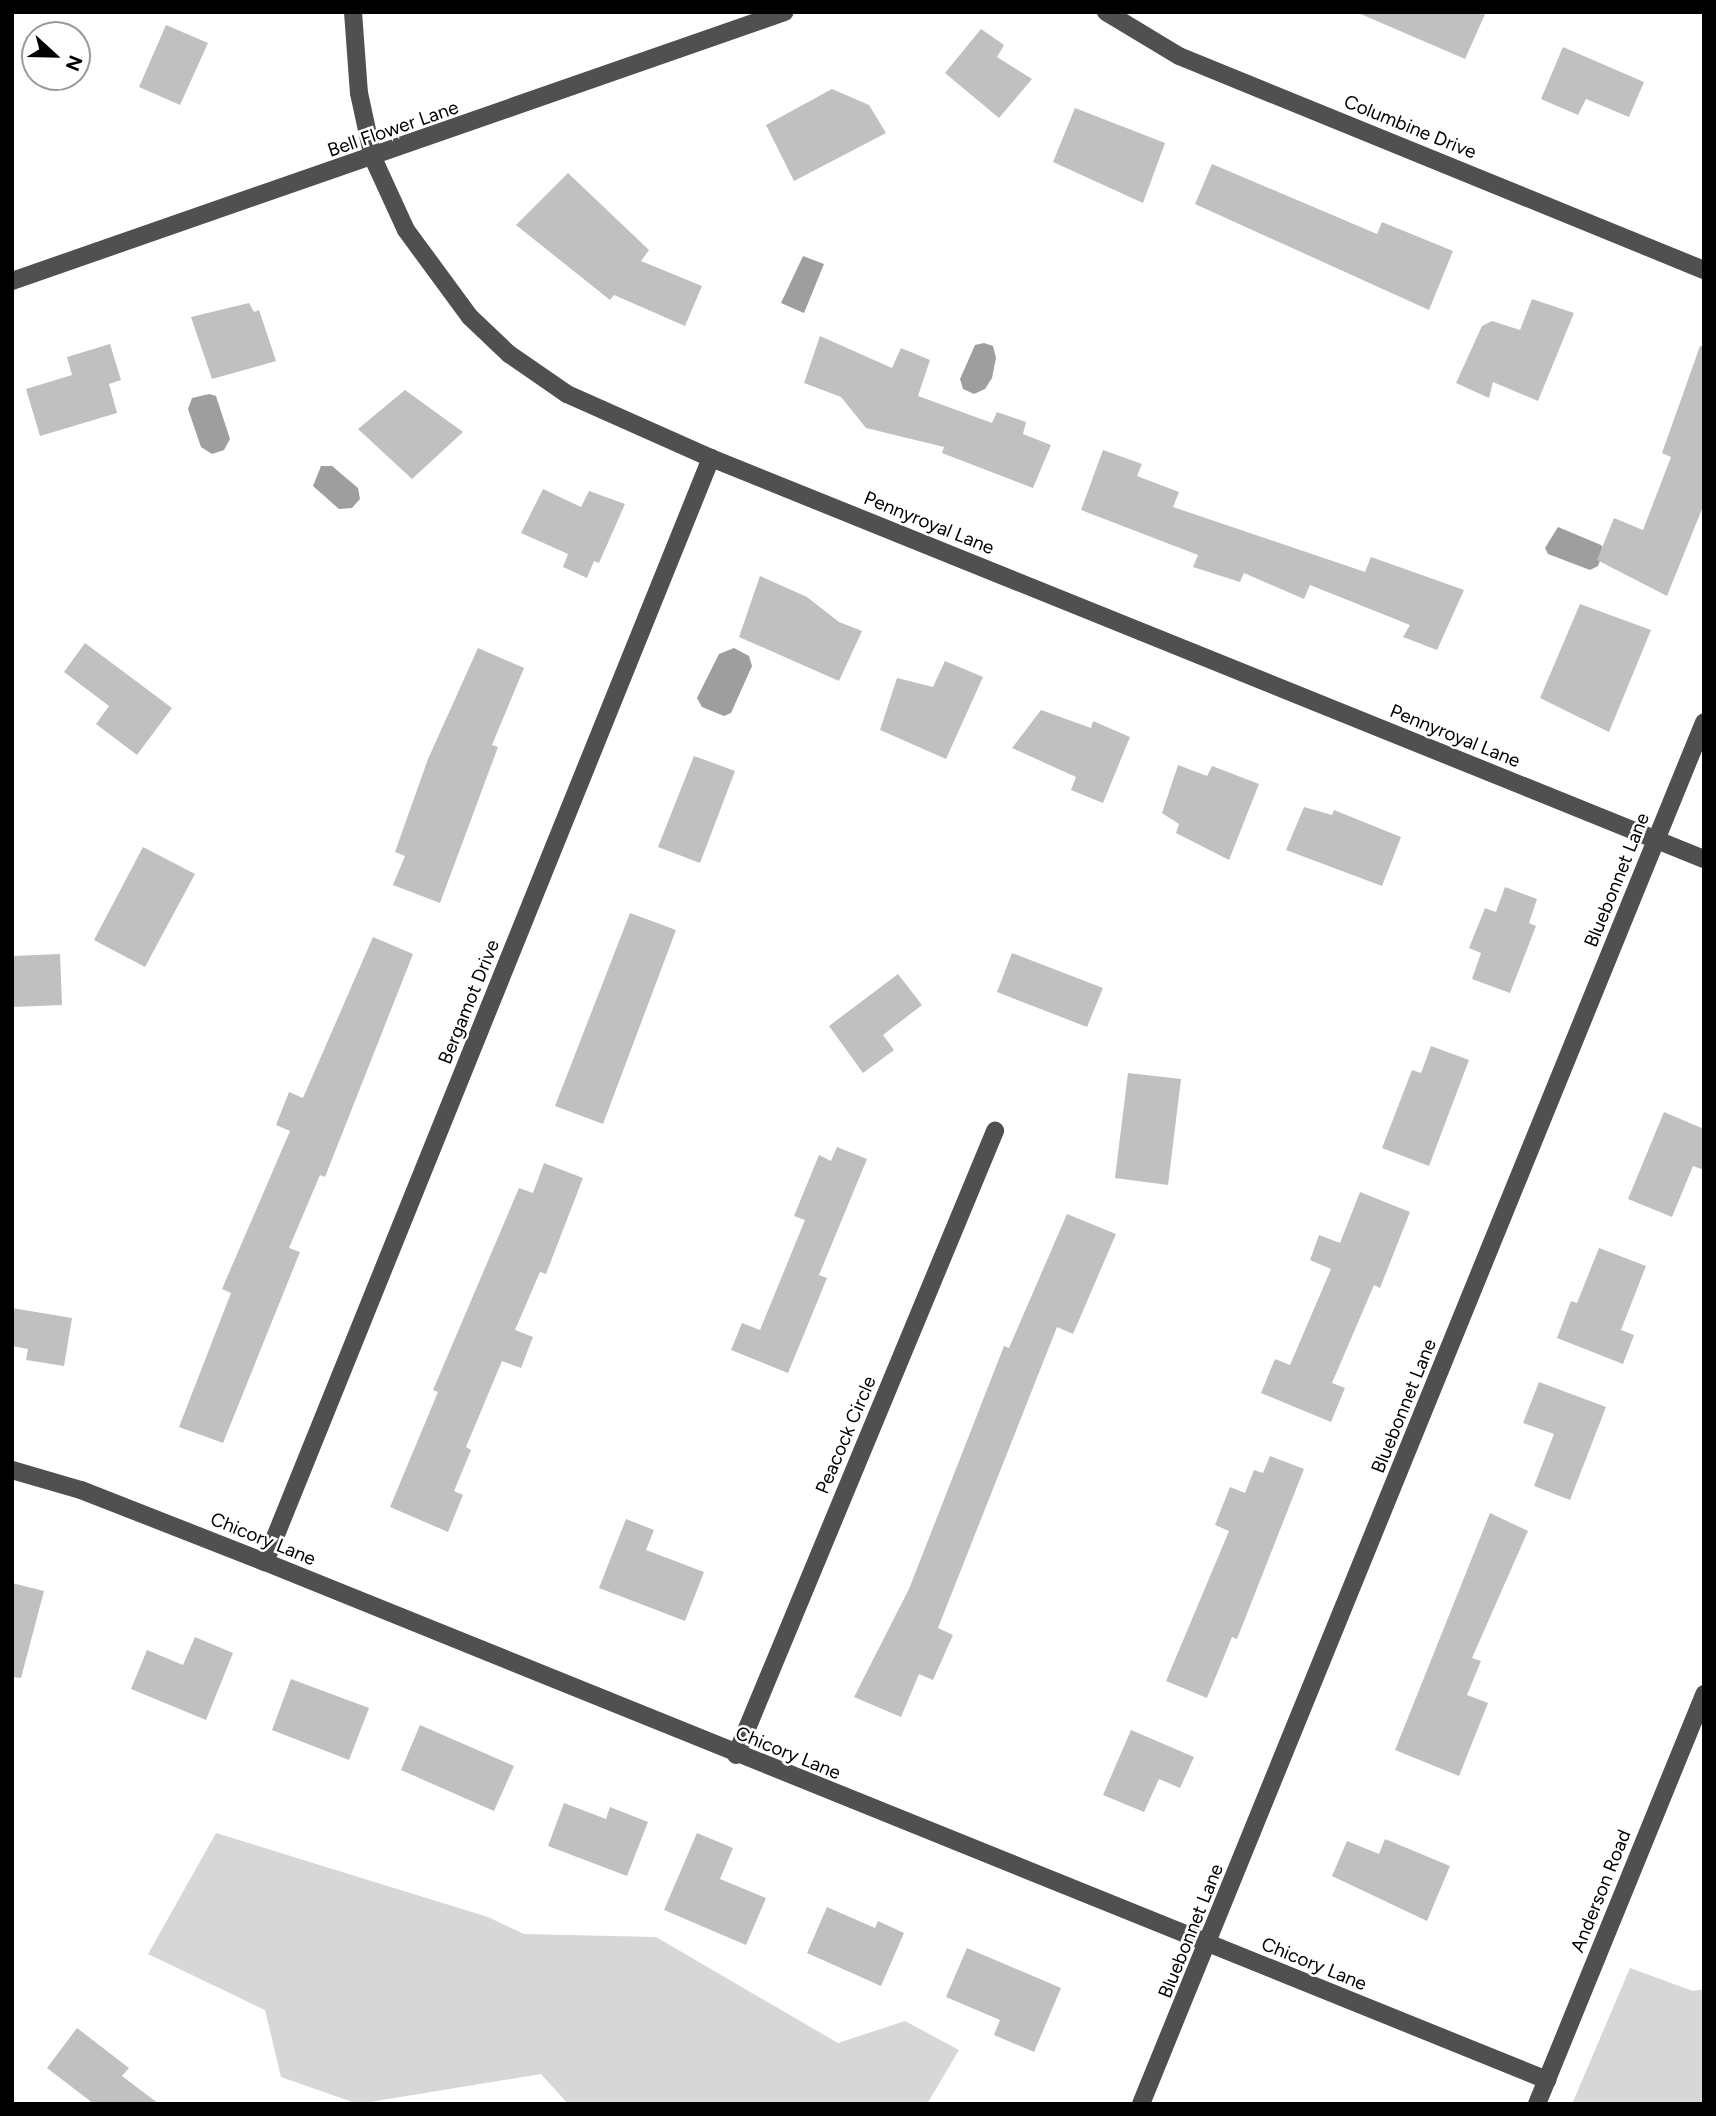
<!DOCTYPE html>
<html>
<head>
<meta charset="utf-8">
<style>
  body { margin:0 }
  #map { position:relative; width:1716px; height:2116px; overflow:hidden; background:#fff; font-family:Figtree,sans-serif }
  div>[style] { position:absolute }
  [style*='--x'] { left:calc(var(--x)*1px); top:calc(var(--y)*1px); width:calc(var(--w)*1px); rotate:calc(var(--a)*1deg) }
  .green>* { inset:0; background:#d7d7d7 }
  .water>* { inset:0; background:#9e9e9e }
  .building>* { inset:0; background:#c0c0c0 }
  .minor>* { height:18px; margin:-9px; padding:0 9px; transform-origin:9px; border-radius:9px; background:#505050 }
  span { translate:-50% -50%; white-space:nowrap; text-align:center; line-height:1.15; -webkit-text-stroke:5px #fff; paint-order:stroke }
  .street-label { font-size:19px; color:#000 }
  .frame { position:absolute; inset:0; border:14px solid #000; pointer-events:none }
  .north { position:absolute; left:21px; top:21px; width:70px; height:70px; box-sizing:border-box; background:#fff; border:2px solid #999; border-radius:50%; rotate:112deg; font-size:19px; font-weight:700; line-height:28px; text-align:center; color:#000 }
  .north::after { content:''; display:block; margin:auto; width:24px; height:32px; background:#000; clip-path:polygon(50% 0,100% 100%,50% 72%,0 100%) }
</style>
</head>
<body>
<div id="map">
  <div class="green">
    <div style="clip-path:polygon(216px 1833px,488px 1917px,524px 1934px,656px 1937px,838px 2043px,905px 2021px,959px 2050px,927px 2104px,568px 2104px,541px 2074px,358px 2104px,281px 2077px,265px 2010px,148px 1954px)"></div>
    <div style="clip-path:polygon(1630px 1968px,1693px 1991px,1704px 1989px,1704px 2104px,1572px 2104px)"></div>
  </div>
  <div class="water">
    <div style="clip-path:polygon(803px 256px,824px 264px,804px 313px,781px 303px)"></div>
    <div style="clip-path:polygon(984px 343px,993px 346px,996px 358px,992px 378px,985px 389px,974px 394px,963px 389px,960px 379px,975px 345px)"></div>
    <div style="clip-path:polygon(209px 394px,216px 396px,230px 439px,224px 450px,212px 454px,201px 447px,188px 409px,192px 398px)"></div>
    <div style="clip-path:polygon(321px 466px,332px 466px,358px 488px,360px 499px,352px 508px,339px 509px,313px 486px)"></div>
    <div style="clip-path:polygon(1558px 527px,1601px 545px,1604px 550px,1598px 566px,1590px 570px,1548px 554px,1545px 548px)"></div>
    <div style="clip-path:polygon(734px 648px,749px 656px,752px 666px,731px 713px,724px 716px,702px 707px,697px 698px,719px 654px)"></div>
  </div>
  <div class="building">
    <div style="clip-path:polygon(1356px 12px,1486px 12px,1465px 59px)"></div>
    <div style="clip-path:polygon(166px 25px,208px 43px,180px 105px,139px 87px)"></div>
    <div style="clip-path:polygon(981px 29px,1004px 45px,997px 57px,1032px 79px,999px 118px,945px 73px)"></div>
    <div style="clip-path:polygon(1563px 47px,1644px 82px,1629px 117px,1586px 99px,1578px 115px,1541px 99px)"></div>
    <div style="clip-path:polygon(832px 89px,869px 105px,886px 133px,794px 181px,766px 125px)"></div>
    <div style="clip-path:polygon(1075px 108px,1165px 143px,1143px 203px,1053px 162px)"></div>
    <div style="clip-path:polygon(1212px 164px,1377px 234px,1382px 222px,1453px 251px,1429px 310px,1195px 204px)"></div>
    <div style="clip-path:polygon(568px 173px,649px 250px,641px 261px,702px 286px,685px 326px,614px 295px,610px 300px,516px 225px)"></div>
    <div style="clip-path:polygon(1532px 299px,1574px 313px,1538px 401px,1493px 382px,1489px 398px,1456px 383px,1482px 326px,1492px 321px,1520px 330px)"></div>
    <div style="clip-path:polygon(249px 303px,254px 312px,259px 310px,276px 361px,212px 379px,191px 317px)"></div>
    <div style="clip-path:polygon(820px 336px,892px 368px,901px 348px,930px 360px,918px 396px,992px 423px,997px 412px,1026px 422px,1023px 434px,1051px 445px,1033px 488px,942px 453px,944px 447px,866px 428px,841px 397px,804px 383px)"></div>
    <div style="clip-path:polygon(110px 344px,121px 380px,109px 384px,117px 413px,40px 436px,26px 389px,72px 375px,67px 357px)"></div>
    <div style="clip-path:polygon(1700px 346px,1704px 346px,1704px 504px,1667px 596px,1597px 560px,1614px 518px,1643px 530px,1671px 457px,1662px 453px)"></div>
    <div style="clip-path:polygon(405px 390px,463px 432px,412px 479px,358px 429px)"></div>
    <div style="clip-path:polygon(1103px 450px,1142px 464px,1137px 476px,1179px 492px,1173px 507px,1365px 572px,1371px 557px,1464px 590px,1437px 650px,1403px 637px,1410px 625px,1310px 585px,1304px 599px,1244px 573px,1240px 582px,1193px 567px,1198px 555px,1081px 510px)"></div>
    <div style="clip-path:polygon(543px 489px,581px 507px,589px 491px,625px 504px,599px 563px,594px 561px,587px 578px,563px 567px,568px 554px,521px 533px)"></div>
    <div style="clip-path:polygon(760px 576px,807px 597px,839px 622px,862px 631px,839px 681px,739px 637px)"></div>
    <div style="clip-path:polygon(1580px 604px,1651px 630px,1609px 732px,1540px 698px)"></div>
    <div style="clip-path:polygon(85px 643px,172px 708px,137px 755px,96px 724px,109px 706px,64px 672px)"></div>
    <div style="clip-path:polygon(478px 648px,524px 668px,492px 745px,498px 747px,440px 903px,393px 885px,405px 856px,395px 852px,428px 759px)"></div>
    <div style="clip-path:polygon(945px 661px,983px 677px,946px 759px,880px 730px,897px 678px,933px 687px)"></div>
    <div style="clip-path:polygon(1041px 710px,1091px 728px,1093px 721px,1130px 737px,1103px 803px,1071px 790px,1076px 777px,1012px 748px)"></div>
    <div style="clip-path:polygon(694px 756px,735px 771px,700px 863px,658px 847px)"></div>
    <div style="clip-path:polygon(1178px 765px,1207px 776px,1212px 766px,1259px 784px,1229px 860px,1176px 833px,1179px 824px,1162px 813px)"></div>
    <div style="clip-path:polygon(1304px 807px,1332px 815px,1334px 810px,1401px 837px,1382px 886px,1286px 850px)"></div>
    <div style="clip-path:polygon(143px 847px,195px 874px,145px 967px,94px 940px)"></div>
    <div style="clip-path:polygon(1505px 887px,1537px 899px,1529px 923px,1536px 926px,1510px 993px,1472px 979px,1481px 953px,1469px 948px,1485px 908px,1496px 912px)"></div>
    <div style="clip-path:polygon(630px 913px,676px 930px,603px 1124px,555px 1106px)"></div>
    <div style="clip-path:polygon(373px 937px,413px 954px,325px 1177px,320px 1175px,289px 1248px,300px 1252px,223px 1443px,179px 1427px,231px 1293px,222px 1289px,290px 1131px,276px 1125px,289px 1092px,303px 1098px)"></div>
    <div style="clip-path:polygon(1012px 953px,1103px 988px,1087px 1027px,997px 992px)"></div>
    <div style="clip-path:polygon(60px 954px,62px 1005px,12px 1007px,12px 956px)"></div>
    <div style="clip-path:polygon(898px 974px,922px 1005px,883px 1035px,894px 1050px,863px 1073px,829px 1026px)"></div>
    <div style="clip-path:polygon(1431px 1046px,1469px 1060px,1429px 1166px,1382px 1148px,1412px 1070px,1421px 1073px)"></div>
    <div style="clip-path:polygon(1128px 1073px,1181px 1079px,1168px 1185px,1115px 1178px)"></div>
    <div style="clip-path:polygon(1664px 1112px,1704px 1129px,1704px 1170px,1693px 1166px,1672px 1217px,1628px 1199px)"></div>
    <div style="clip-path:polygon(837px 1147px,867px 1159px,819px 1275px,827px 1278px,788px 1373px,731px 1350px,742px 1323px,760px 1330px,805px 1220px,794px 1216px,819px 1155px,831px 1161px)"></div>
    <div style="clip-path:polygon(544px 1163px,583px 1178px,546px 1274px,540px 1272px,515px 1330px,533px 1337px,521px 1368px,502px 1361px,466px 1447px,471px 1450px,454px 1491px,463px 1495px,448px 1532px,390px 1507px,438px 1392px,433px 1390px,519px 1188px,533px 1193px)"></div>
    <div style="clip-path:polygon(1360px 1192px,1410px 1212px,1380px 1288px,1374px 1285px,1332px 1383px,1345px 1388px,1331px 1422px,1261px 1393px,1275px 1359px,1290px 1365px,1331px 1269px,1310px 1260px,1319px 1235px,1340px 1243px)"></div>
    <div style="clip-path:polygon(1067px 1214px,1116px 1234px,1073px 1334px,1057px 1327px,938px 1628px,953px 1635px,933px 1680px,919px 1674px,901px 1717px,854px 1697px,909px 1589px,1004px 1346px,1009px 1348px)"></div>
    <div style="clip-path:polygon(1599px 1248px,1646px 1266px,1621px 1330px,1634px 1335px,1623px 1364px,1557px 1338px,1571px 1301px,1577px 1303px)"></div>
    <div style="clip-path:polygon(12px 1308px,72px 1318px,64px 1366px,26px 1360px,28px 1349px,12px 1346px)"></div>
    <div style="clip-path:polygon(1539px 1382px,1606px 1407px,1570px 1500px,1534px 1486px,1554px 1434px,1523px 1423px)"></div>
    <div style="clip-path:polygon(1270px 1456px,1304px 1469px,1237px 1639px,1232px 1637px,1207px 1698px,1166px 1681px,1229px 1531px,1215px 1525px,1230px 1487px,1245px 1493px,1254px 1470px,1263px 1473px)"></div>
    <div style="clip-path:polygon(1490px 1513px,1528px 1531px,1472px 1658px,1481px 1661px,1467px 1695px,1488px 1703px,1459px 1776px,1395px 1750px)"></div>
    <div style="clip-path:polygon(626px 1519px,654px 1530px,646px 1550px,704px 1572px,685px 1621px,599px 1588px)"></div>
    <div style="clip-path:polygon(12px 1583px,44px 1591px,21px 1678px,12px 1677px)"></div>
    <div style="clip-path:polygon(195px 1637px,233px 1653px,206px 1720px,131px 1689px,147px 1650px,183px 1665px)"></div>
    <div style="clip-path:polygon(291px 1679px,369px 1708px,349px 1760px,272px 1730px)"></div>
    <div style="clip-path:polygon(420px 1725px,514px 1766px,494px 1811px,401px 1770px)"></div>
    <div style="clip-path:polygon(1131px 1730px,1194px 1757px,1180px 1788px,1159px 1779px,1144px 1812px,1103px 1795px)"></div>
    <div style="clip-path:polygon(564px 1803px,606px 1819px,610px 1807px,648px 1822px,627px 1876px,548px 1846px)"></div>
    <div style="clip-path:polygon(697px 1833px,733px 1848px,720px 1879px,766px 1898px,746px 1945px,664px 1910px)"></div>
    <div style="clip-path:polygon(1385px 1839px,1450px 1866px,1427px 1921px,1332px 1876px,1347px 1841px,1379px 1854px)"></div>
    <div style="clip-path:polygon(827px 1907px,875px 1928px,878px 1921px,904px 1933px,881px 1986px,807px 1953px)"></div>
    <div style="clip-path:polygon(967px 1948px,1061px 1988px,1034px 2052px,994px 2035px,1000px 2020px,946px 1997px)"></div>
    <div style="clip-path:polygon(77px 2028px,129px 2068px,122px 2076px,159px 2104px,94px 2104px,47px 2068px)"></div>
  </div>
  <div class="minor">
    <div style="--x:353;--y:12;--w:81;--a:85.8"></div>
    <div style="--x:359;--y:93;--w:66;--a:77.8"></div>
    <div style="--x:373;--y:158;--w:79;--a:65.4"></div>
    <div style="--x:406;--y:230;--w:108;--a:53.7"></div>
    <div style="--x:470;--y:317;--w:54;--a:43.5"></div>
    <div style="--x:509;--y:354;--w:70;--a:34.6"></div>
    <div style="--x:567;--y:394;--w:158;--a:24"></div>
    <div style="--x:711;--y:458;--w:1071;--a:21.99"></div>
    <div style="--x:1106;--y:12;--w:85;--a:31.1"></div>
    <div style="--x:1179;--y:56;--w:567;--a:22.18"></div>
    <div style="--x:12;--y:281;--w:818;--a:-19.19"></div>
    <div style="--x:12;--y:1470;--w:72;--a:16.2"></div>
    <div style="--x:81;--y:1490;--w:198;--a:21.4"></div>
    <div style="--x:265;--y:1562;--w:1383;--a:22"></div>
    <div style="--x:265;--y:1562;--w:1191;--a:-68"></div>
    <div style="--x:736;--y:1755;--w:676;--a:-67.46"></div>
    <div style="--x:1141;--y:2104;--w:1492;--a:-67.83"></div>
    <div style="--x:1537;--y:2104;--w:443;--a:-67.8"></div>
  </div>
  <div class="street-label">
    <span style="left:1410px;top:127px;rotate:22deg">Columbine Drive</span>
    <span style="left:393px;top:129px;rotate:-19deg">Bell Flower Lane</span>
    <span style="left:929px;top:523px;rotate:22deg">Pennyroyal Lane</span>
    <span style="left:1455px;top:736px;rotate:22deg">Pennyroyal Lane</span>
    <span style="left:1617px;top:880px;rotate:-68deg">Bluebonnet Lane</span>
    <span style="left:469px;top:1002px;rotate:-68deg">Bergamot Drive</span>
    <span style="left:1404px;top:1406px;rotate:-68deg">Bluebonnet Lane</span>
    <span style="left:846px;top:1435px;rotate:-67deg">Peacock Circle</span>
    <span style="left:263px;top:1539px;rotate:22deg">Chicory Lane</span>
    <span style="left:788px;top:1753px;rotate:22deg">Chicory Lane</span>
    <span style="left:1601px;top:1891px;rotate:-68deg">Anderson Road</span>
    <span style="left:1191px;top:1931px;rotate:-68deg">Bluebonnet Lane</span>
    <span style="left:1314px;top:1964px;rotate:22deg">Chicory Lane</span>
  </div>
  <div class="frame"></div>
  <div class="north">N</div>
</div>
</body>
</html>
